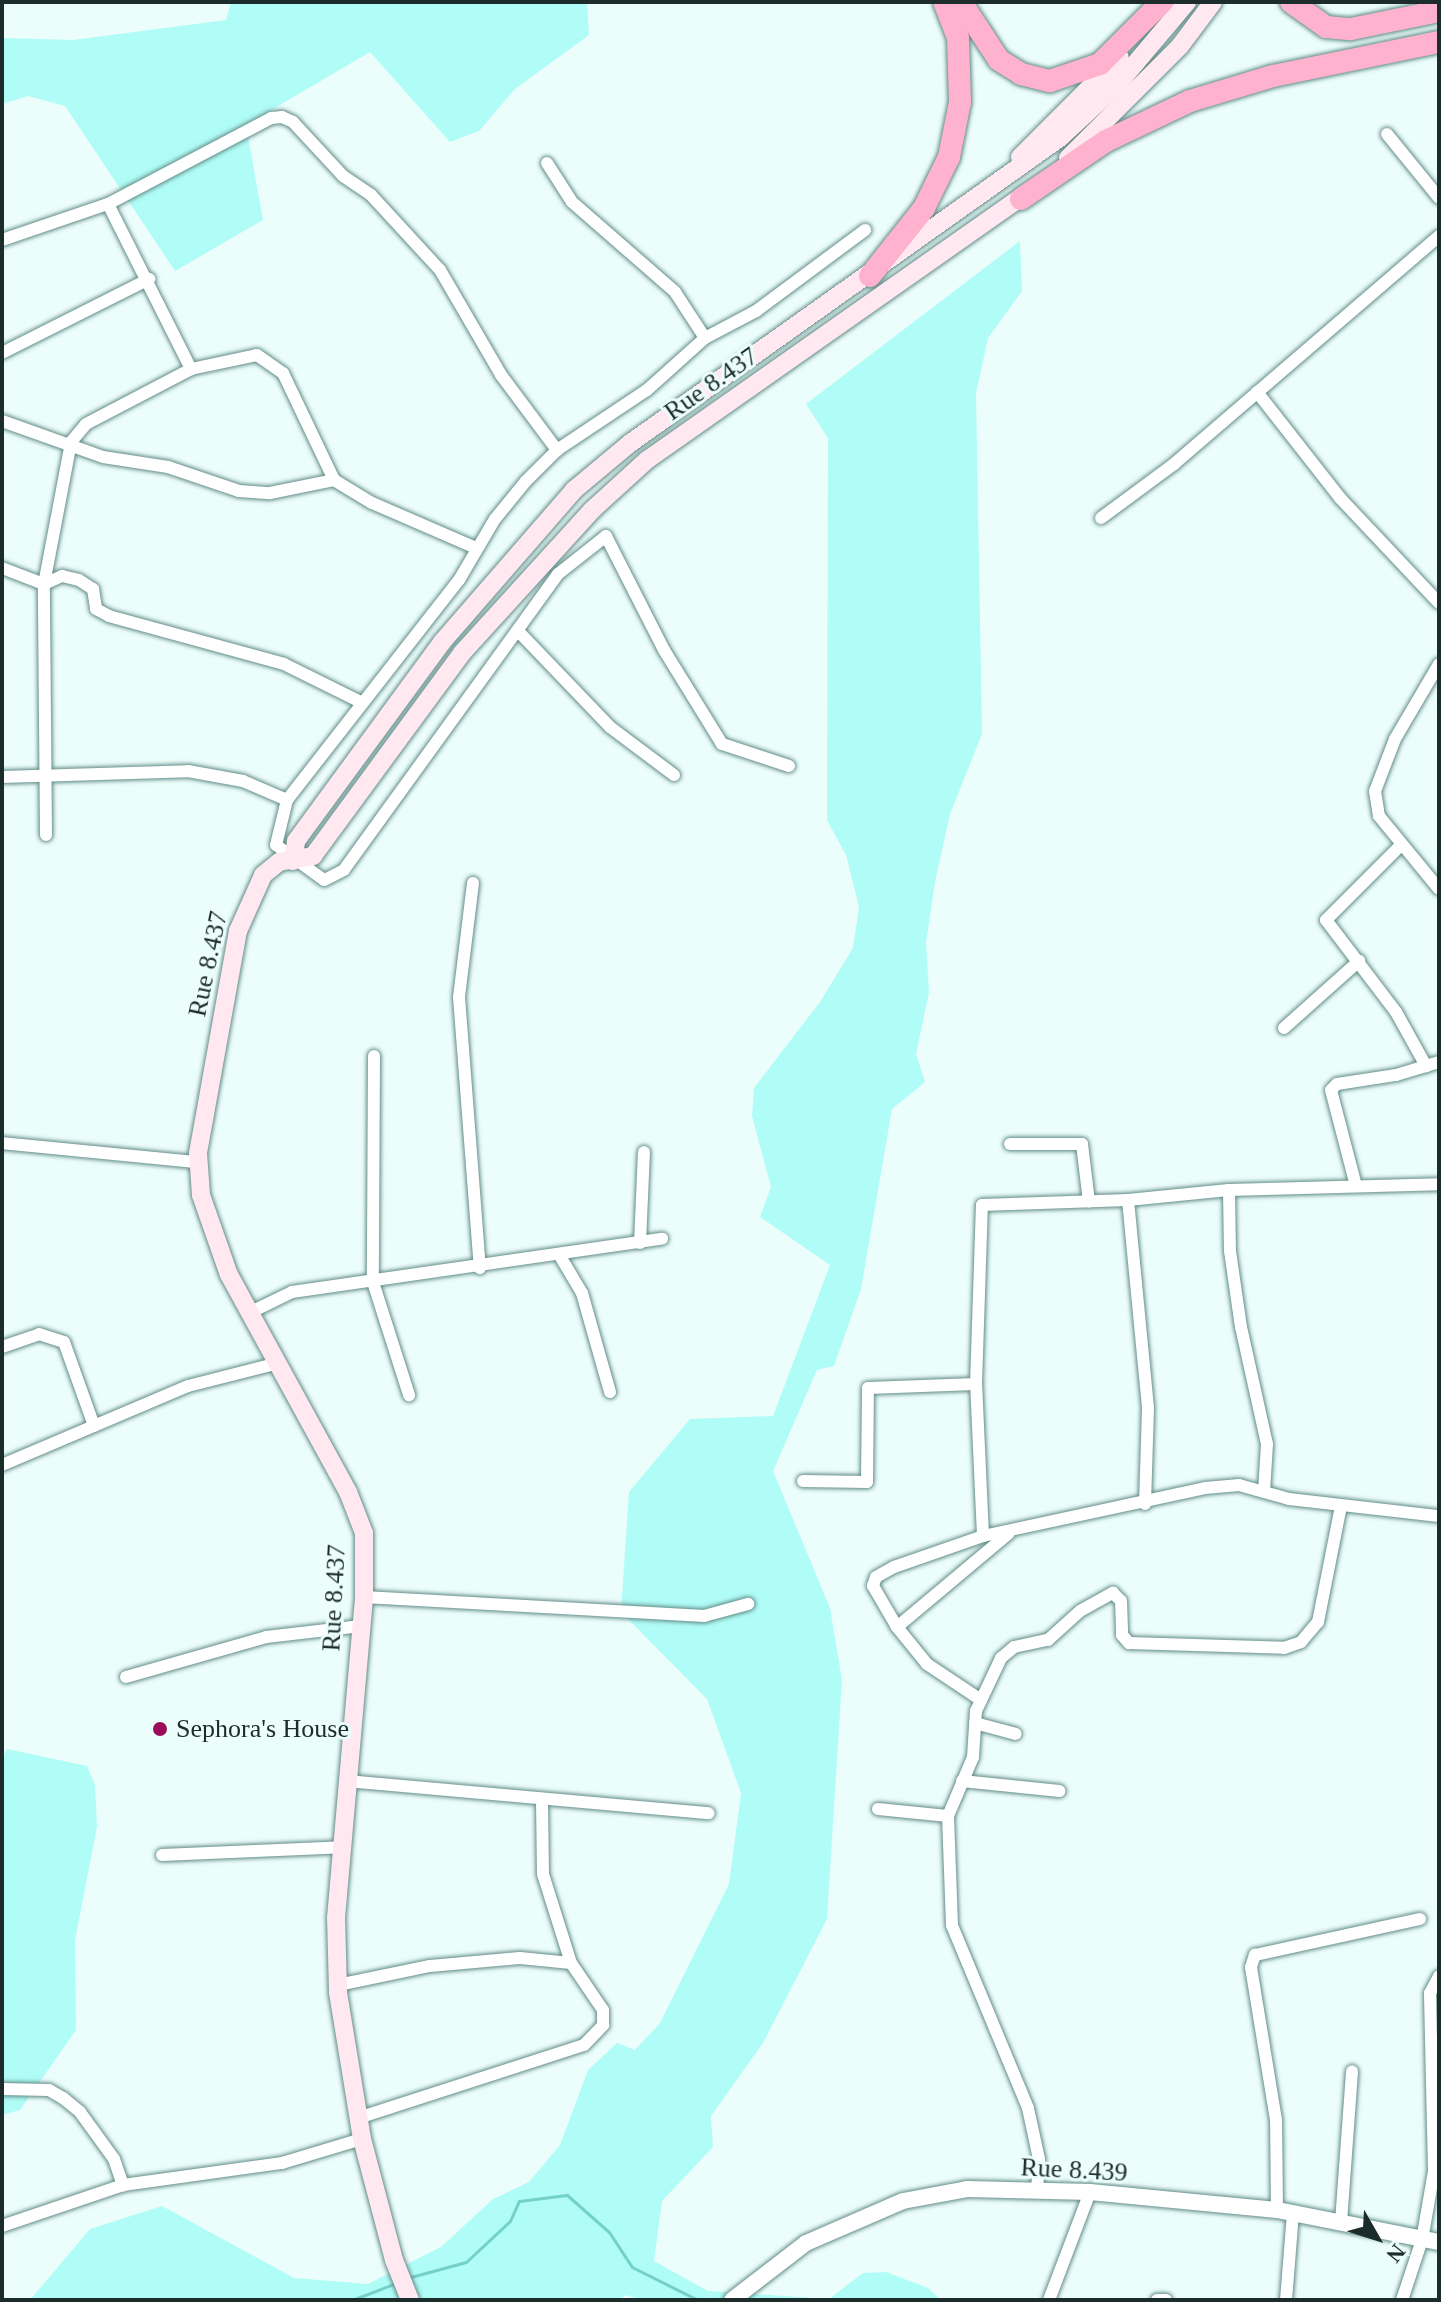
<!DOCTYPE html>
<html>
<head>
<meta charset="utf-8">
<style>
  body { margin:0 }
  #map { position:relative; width:1441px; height:2302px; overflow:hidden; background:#ecfefc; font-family:"Times New Roman",serif }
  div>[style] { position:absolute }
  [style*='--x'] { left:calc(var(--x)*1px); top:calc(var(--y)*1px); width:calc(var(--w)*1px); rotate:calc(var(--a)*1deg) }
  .green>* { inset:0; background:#b0fcf6 }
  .stream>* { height:3px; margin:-1.5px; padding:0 1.5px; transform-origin:1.5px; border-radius:1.5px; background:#74d1ca }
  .roads { filter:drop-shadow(0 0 2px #628c88) drop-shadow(0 0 2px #628c88) }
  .minor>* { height:12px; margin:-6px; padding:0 6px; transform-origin:6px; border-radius:6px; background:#fff }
  .tertiary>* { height:16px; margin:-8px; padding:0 8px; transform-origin:8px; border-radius:8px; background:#fff }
  .secondary>* { height:18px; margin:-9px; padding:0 9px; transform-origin:9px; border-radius:9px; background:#ffe8f0 }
  .motorway>* { height:22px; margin:-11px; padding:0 11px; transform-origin:11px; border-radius:11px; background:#feb2cd }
  .dots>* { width:22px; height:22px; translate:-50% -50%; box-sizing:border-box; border:4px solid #ecfefc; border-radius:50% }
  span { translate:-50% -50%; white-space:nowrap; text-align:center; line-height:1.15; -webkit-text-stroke:6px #ecfefc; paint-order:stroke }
  .street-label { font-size:26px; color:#1b2c2b }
  .poi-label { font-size:26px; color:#1b2c2b }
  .left { translate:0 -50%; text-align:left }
  .frame { position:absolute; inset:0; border:4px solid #1b2c2b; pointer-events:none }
  .north { position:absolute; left:1337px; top:2198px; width:80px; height:80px; -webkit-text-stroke:6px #ecfefc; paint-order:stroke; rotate:129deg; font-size:22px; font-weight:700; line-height:32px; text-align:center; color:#1b2c2b }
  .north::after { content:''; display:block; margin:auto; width:28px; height:36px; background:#1b2c2b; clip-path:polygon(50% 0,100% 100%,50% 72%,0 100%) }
</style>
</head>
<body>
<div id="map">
  <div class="green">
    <div style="clip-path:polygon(231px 2px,587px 2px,589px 35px,515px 89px,479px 131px,450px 142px,370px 52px,246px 125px,263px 220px,175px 271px,65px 106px,28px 96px,2px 104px,2px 38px,73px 40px,226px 20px)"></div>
    <div style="clip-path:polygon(1020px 241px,1022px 291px,988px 338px,976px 393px,982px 734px,950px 814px,935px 882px,926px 943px,929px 992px,916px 1054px,925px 1082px,892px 1109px,861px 1289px,834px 1366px,817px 1370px,773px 1471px,830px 1608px,842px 1680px,827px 1919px,763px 2043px,711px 2116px,713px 2147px,662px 2201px,654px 2261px,708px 2291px,829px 2299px,863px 2273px,886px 2272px,928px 2288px,941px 2300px,641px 2300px,626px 2295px,619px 2300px,30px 2300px,90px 2229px,162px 2206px,294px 2278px,368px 2284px,441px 2247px,493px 2199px,529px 2182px,560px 2145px,588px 2070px,617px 2043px,635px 2050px,660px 2023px,729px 1884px,741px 1793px,707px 1699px,621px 1612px,629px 1492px,690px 1419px,773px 1416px,830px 1265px,760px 1217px,771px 1187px,752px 1116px,754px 1088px,820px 1002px,853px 948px,859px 907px,846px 855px,827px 820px,828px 438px,806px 404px)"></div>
    <div style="clip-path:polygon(7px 1749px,87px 1766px,95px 1785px,97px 1827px,75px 1940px,76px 2030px,20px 2110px,2px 2115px,2px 1758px)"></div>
  </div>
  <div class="stream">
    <div style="--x:407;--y:2278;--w:61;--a:-15.2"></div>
    <div style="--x:466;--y:2262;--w:60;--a:-43"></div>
    <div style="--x:510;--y:2221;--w:22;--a:-66"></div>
    <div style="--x:519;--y:2201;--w:48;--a:-7.1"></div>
    <div style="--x:567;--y:2195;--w:56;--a:41.4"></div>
    <div style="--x:609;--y:2232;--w:42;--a:56.7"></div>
    <div style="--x:632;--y:2267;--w:74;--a:26.6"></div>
    <div style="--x:99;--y:2300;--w:30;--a:0"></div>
    <div style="--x:298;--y:2300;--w:30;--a:0"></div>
    <div style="--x:352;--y:2300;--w:47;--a:-21.1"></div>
  </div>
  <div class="roads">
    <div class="minor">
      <div style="--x:1387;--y:134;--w:82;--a:50.9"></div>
      <div style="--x:547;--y:163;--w:46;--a:57.3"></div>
      <div style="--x:572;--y:202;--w:137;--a:41.1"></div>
      <div style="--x:675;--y:292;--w:55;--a:56.9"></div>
      <div style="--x:108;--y:204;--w:185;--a:63.3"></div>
      <div style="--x:2;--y:240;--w:112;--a:-18.8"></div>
      <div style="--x:108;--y:204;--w:184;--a:-27.8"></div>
      <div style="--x:271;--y:118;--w:11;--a:-5"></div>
      <div style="--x:282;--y:117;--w:12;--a:24"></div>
      <div style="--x:293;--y:122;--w:74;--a:47.2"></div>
      <div style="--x:343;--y:176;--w:34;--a:34"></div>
      <div style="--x:371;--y:195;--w:102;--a:47.4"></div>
      <div style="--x:440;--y:270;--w:121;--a:59.8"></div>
      <div style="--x:501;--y:375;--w:94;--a:53.3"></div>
      <div style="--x:2;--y:353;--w:165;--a:-26.7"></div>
      <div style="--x:1257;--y:392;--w:135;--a:51.9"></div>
      <div style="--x:1340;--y:498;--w:144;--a:46.7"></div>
      <div style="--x:2;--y:421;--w:107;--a:19.6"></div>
      <div style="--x:103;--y:457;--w:66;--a:8.7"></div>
      <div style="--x:168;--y:467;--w:75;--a:18.7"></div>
      <div style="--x:239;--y:491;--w:31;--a:4"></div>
      <div style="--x:270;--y:493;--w:65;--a:-11.5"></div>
      <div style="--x:1101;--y:518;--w:91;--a:-36.5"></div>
      <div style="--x:1174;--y:464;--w:350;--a:-40.7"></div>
      <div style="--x:2;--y:568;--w:45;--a:20.9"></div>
      <div style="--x:44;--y:584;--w:20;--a:-24"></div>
      <div style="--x:62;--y:576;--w:17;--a:13"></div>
      <div style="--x:79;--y:580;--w:17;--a:33"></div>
      <div style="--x:93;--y:589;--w:20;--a:81"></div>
      <div style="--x:96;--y:609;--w:15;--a:28"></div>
      <div style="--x:109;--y:616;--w:181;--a:15.3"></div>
      <div style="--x:284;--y:664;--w:86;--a:26.3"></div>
      <div style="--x:518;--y:631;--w:133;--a:46.2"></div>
      <div style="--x:610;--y:727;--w:80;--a:36.9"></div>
      <div style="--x:1439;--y:664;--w:87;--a:120.4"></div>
      <div style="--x:1395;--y:739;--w:56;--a:111"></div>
      <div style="--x:1375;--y:791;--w:25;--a:81"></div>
      <div style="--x:1379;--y:816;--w:94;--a:50.6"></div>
      <div style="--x:789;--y:766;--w:71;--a:-161.8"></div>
      <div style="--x:722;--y:744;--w:110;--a:-121.7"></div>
      <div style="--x:664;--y:650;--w:128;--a:-117"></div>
      <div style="--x:606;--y:536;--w:61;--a:141.6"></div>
      <div style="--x:558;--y:574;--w:365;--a:125.9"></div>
      <div style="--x:344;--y:870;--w:22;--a:153"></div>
      <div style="--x:324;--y:880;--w:59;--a:-143.9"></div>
      <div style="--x:276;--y:845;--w:46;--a:-76.3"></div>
      <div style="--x:287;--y:800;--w:279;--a:-52"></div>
      <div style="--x:459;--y:580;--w:71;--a:-59.5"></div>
      <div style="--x:495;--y:519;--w:49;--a:-50.8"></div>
      <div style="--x:526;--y:481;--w:44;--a:-45"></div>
      <div style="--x:557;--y:450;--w:108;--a:-33.7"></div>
      <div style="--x:647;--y:390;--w:78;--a:-41.9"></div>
      <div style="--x:705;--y:338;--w:58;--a:-27.9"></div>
      <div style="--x:756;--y:311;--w:136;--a:-36.6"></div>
      <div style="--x:2;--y:777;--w:186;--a:-1.8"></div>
      <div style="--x:188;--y:771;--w:56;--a:10.3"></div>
      <div style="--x:243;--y:781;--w:48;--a:23.4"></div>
      <div style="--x:46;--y:835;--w:251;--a:-90.5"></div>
      <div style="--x:44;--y:584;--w:145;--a:-79.2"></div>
      <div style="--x:71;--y:442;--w:23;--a:-50"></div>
      <div style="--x:86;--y:424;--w:119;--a:-27.6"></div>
      <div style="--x:191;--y:369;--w:67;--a:-12"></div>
      <div style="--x:257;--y:355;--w:32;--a:35"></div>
      <div style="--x:283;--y:373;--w:119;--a:64.5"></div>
      <div style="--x:334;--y:480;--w:44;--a:31.2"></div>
      <div style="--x:372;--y:503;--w:113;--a:23.4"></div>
      <div style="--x:1401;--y:845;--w:106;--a:135"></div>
      <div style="--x:1326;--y:920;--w:116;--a:52.7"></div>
      <div style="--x:1396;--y:1012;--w:62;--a:60.9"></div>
      <div style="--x:473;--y:883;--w:115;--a:97"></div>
      <div style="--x:459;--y:997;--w:272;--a:85.6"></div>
      <div style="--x:1284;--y:1028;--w:101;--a:-41.8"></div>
      <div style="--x:374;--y:1056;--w:226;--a:90.3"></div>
      <div style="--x:373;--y:1282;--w:119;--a:72.3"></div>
      <div style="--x:2;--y:1143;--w:196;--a:5.6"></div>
      <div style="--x:1010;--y:1144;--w:72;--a:0"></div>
      <div style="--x:1082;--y:1144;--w:58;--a:83.1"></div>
      <div style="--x:1356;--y:1186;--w:99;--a:-104.6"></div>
      <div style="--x:1331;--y:1090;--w:8;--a:-45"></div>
      <div style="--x:1337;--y:1084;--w:60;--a:-8.7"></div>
      <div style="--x:1396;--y:1075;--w:45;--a:-16.8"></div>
      <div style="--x:1229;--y:1190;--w:61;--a:89.1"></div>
      <div style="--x:1230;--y:1251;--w:77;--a:81.8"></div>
      <div style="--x:1241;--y:1327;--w:120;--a:77.5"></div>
      <div style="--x:1267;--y:1444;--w:48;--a:93.6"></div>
      <div style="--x:1128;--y:1200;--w:209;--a:84.5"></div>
      <div style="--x:1148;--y:1408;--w:96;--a:91.8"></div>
      <div style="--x:640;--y:1243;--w:91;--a:-87.5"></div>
      <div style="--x:560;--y:1256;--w:43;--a:59.3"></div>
      <div style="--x:582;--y:1293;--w:103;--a:74.2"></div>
      <div style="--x:251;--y:1312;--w:46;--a:-26"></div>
      <div style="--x:292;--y:1292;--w:374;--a:-8.2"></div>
      <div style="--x:2;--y:1347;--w:39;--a:-19"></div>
      <div style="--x:39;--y:1334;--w:26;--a:18"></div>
      <div style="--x:64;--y:1342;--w:89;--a:70.3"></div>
      <div style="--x:2;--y:1465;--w:202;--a:-23"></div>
      <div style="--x:188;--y:1386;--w:94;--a:-14.2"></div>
      <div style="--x:803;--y:1481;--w:64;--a:0.9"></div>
      <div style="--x:867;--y:1482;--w:94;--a:-89.4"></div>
      <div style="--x:868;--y:1388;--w:108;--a:-2.1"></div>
      <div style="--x:983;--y:1536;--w:152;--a:-92.6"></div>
      <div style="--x:976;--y:1384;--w:179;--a:-88.1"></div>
      <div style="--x:982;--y:1205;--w:146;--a:-2"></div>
      <div style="--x:1128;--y:1200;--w:101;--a:-5.7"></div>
      <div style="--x:1229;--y:1190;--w:210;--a:-1.6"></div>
      <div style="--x:364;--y:1597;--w:341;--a:3.2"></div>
      <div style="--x:704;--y:1616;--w:46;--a:-15.3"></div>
      <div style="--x:897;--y:1627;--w:48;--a:-120.3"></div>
      <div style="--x:873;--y:1586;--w:9;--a:-72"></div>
      <div style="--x:876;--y:1577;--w:21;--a:-29"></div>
      <div style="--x:894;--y:1567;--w:94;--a:-19.2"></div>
      <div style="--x:983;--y:1536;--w:227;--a:-12.2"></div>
      <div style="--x:1205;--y:1488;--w:34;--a:-5"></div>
      <div style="--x:1239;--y:1485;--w:52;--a:15.6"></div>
      <div style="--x:1289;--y:1499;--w:151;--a:6.5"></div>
      <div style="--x:126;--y:1677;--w:146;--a:-15.9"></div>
      <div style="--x:266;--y:1637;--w:96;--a:-6.6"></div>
      <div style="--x:981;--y:1700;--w:65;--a:-146.3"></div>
      <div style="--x:927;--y:1664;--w:48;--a:-129"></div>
      <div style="--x:897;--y:1627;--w:146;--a:-40"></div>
      <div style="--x:975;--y:1723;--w:42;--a:15"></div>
      <div style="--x:347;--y:1781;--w:363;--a:5.1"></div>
      <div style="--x:962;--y:1781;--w:98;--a:5.9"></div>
      <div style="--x:878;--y:1809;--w:70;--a:5.7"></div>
      <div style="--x:162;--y:1855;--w:180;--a:-2.5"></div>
      <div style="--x:338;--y:1985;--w:94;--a:-11.7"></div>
      <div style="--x:430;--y:1966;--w:90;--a:-5.1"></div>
      <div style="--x:520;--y:1958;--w:51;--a:5.6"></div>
      <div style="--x:2;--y:2089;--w:47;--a:1.2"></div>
      <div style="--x:49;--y:2090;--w:16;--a:30"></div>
      <div style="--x:63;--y:2098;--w:22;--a:39"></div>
      <div style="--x:80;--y:2112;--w:58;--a:54.1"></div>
      <div style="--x:114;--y:2159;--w:28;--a:71"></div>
      <div style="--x:358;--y:2118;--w:237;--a:-17.9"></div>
      <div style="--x:584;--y:2045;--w:28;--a:-46"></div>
      <div style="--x:603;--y:2025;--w:15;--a:-90"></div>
      <div style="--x:603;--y:2010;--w:57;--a:-124.2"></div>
      <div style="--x:571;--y:1963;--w:93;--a:-107.5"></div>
      <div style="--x:543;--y:1874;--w:74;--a:-90.8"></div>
      <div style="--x:1037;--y:2190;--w:31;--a:-86"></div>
      <div style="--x:1039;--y:2159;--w:52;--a:-102.2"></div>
      <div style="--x:1028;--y:2108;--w:198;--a:-112.6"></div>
      <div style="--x:952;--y:1925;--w:109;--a:-92.1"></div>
      <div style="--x:948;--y:1816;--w:64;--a:-67"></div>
      <div style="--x:973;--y:1757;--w:46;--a:-86.3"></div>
      <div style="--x:976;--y:1711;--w:59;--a:-64.7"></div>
      <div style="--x:1001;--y:1658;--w:17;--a:-40"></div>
      <div style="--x:1014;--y:1647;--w:35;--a:-12"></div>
      <div style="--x:1048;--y:1640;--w:43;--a:-42.2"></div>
      <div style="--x:1080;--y:1611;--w:38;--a:-29"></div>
      <div style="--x:1113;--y:1593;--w:11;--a:45"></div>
      <div style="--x:1121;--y:1601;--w:34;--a:88"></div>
      <div style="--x:1122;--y:1635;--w:11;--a:49"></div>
      <div style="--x:1129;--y:1643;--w:155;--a:1.8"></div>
      <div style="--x:1284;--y:1648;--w:18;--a:-19"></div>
      <div style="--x:1301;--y:1642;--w:26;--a:-50"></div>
      <div style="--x:1318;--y:1622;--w:118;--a:-78.8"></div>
      <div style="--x:1277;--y:2210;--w:90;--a:-90.6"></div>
      <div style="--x:1276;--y:2120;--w:155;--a:-99.3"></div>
      <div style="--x:1251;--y:1967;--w:13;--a:-72"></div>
      <div style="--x:1255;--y:1955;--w:169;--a:-12.3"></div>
      <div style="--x:1341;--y:2222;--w:151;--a:-85.8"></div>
      <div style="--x:2;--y:2226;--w:128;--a:-18.7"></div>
      <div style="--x:123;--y:2185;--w:161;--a:-7.9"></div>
      <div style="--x:282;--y:2163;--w:84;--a:-16.7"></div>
      <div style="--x:1049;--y:2300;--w:116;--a:-69.2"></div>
      <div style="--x:1157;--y:2300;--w:9;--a:0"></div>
      <div style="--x:1286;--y:2300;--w:87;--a:-85.4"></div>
      <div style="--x:1402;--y:2300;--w:63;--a:-71.6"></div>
      <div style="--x:1422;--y:2240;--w:70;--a:-80.1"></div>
      <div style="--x:1434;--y:2171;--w:178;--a:-91.3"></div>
      <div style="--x:1430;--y:1993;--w:19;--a:-62"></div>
    </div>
    <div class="tertiary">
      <div style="--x:732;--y:2300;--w:93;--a:-37.6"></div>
      <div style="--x:806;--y:2243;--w:106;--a:-23.4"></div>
      <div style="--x:903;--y:2201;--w:65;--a:-10.6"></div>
      <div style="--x:967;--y:2189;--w:123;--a:1.4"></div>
      <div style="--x:1090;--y:2192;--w:188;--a:5.5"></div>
      <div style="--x:1277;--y:2210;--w:165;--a:11.2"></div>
    </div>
    <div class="secondary">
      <div style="--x:1020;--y:157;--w:141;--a:-45"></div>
      <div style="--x:1068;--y:158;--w:158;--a:-45"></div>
      <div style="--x:1180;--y:46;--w:55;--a:-53.1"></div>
      <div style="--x:293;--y:861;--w:20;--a:-81"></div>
      <div style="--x:296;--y:841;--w:247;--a:-53.7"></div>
      <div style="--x:442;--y:642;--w:201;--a:-49"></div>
      <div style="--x:574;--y:490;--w:72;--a:-39.9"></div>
      <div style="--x:629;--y:444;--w:530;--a:-35.4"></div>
      <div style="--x:1061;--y:137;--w:78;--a:-42.9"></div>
      <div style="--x:1118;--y:84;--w:107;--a:-49.9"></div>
      <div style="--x:410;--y:2300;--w:43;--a:-111.8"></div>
      <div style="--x:394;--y:2260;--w:125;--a:-104.8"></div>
      <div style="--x:362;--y:2139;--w:149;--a:-99.3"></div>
      <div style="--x:338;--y:1992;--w:74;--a:-91.5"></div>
      <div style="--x:336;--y:1918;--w:322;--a:-85"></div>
      <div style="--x:364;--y:1597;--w:64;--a:-90"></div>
      <div style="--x:364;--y:1533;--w:44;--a:-111.3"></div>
      <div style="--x:348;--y:1492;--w:247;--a:-118.7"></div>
      <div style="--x:229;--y:1275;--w:85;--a:-109.3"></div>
      <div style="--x:201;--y:1195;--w:42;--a:-94.1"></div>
      <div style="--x:198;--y:1153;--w:226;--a:-79.8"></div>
      <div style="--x:238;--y:931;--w:61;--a:-65.9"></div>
      <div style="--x:263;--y:875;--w:21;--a:-39"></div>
      <div style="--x:279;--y:862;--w:35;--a:-10"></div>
      <div style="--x:313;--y:856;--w:252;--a:-53.7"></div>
      <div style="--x:462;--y:653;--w:193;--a:-47.7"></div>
      <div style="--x:592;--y:510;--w:74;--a:-42.3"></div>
      <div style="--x:647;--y:460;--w:469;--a:-35.1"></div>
    </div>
    <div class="motorway">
      <div style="--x:961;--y:2;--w:69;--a:56.8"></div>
      <div style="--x:999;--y:60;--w:26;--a:32"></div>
      <div style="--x:1021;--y:74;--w:30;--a:14"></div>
      <div style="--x:1050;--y:81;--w:53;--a:-18.8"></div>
      <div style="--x:1100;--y:64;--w:88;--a:-45"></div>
      <div style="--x:1291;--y:2;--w:43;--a:35.5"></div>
      <div style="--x:1326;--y:27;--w:25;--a:5"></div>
      <div style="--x:1351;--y:29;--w:90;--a:-11.6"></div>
      <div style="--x:1021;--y:199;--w:103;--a:-34.3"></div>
      <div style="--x:1106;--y:141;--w:93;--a:-25.5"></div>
      <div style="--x:1190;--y:101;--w:87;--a:-16.8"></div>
      <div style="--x:1273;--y:76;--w:169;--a:-11.6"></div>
      <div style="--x:870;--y:276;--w:87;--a:-51.5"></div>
      <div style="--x:924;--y:208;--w:57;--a:-63.9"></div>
      <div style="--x:949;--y:157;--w:56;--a:-78.7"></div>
      <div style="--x:960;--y:102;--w:64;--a:-91.8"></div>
      <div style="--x:958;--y:38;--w:39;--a:-111"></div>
    </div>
  </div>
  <div class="dots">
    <div style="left:160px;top:1729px;background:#9c0c5a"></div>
  </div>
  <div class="street-label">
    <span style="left:711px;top:384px;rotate:-35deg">Rue 8.437</span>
    <span style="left:208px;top:964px;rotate:-78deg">Rue 8.437</span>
    <span style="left:334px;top:1598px;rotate:-87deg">Rue 8.437</span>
    <span style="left:1074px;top:2170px;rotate:3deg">Rue 8.439</span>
  </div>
  <div class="poi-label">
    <span class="left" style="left:176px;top:1729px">Sephora's House</span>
  </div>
  <div class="frame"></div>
  <div class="north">N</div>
</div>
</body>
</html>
